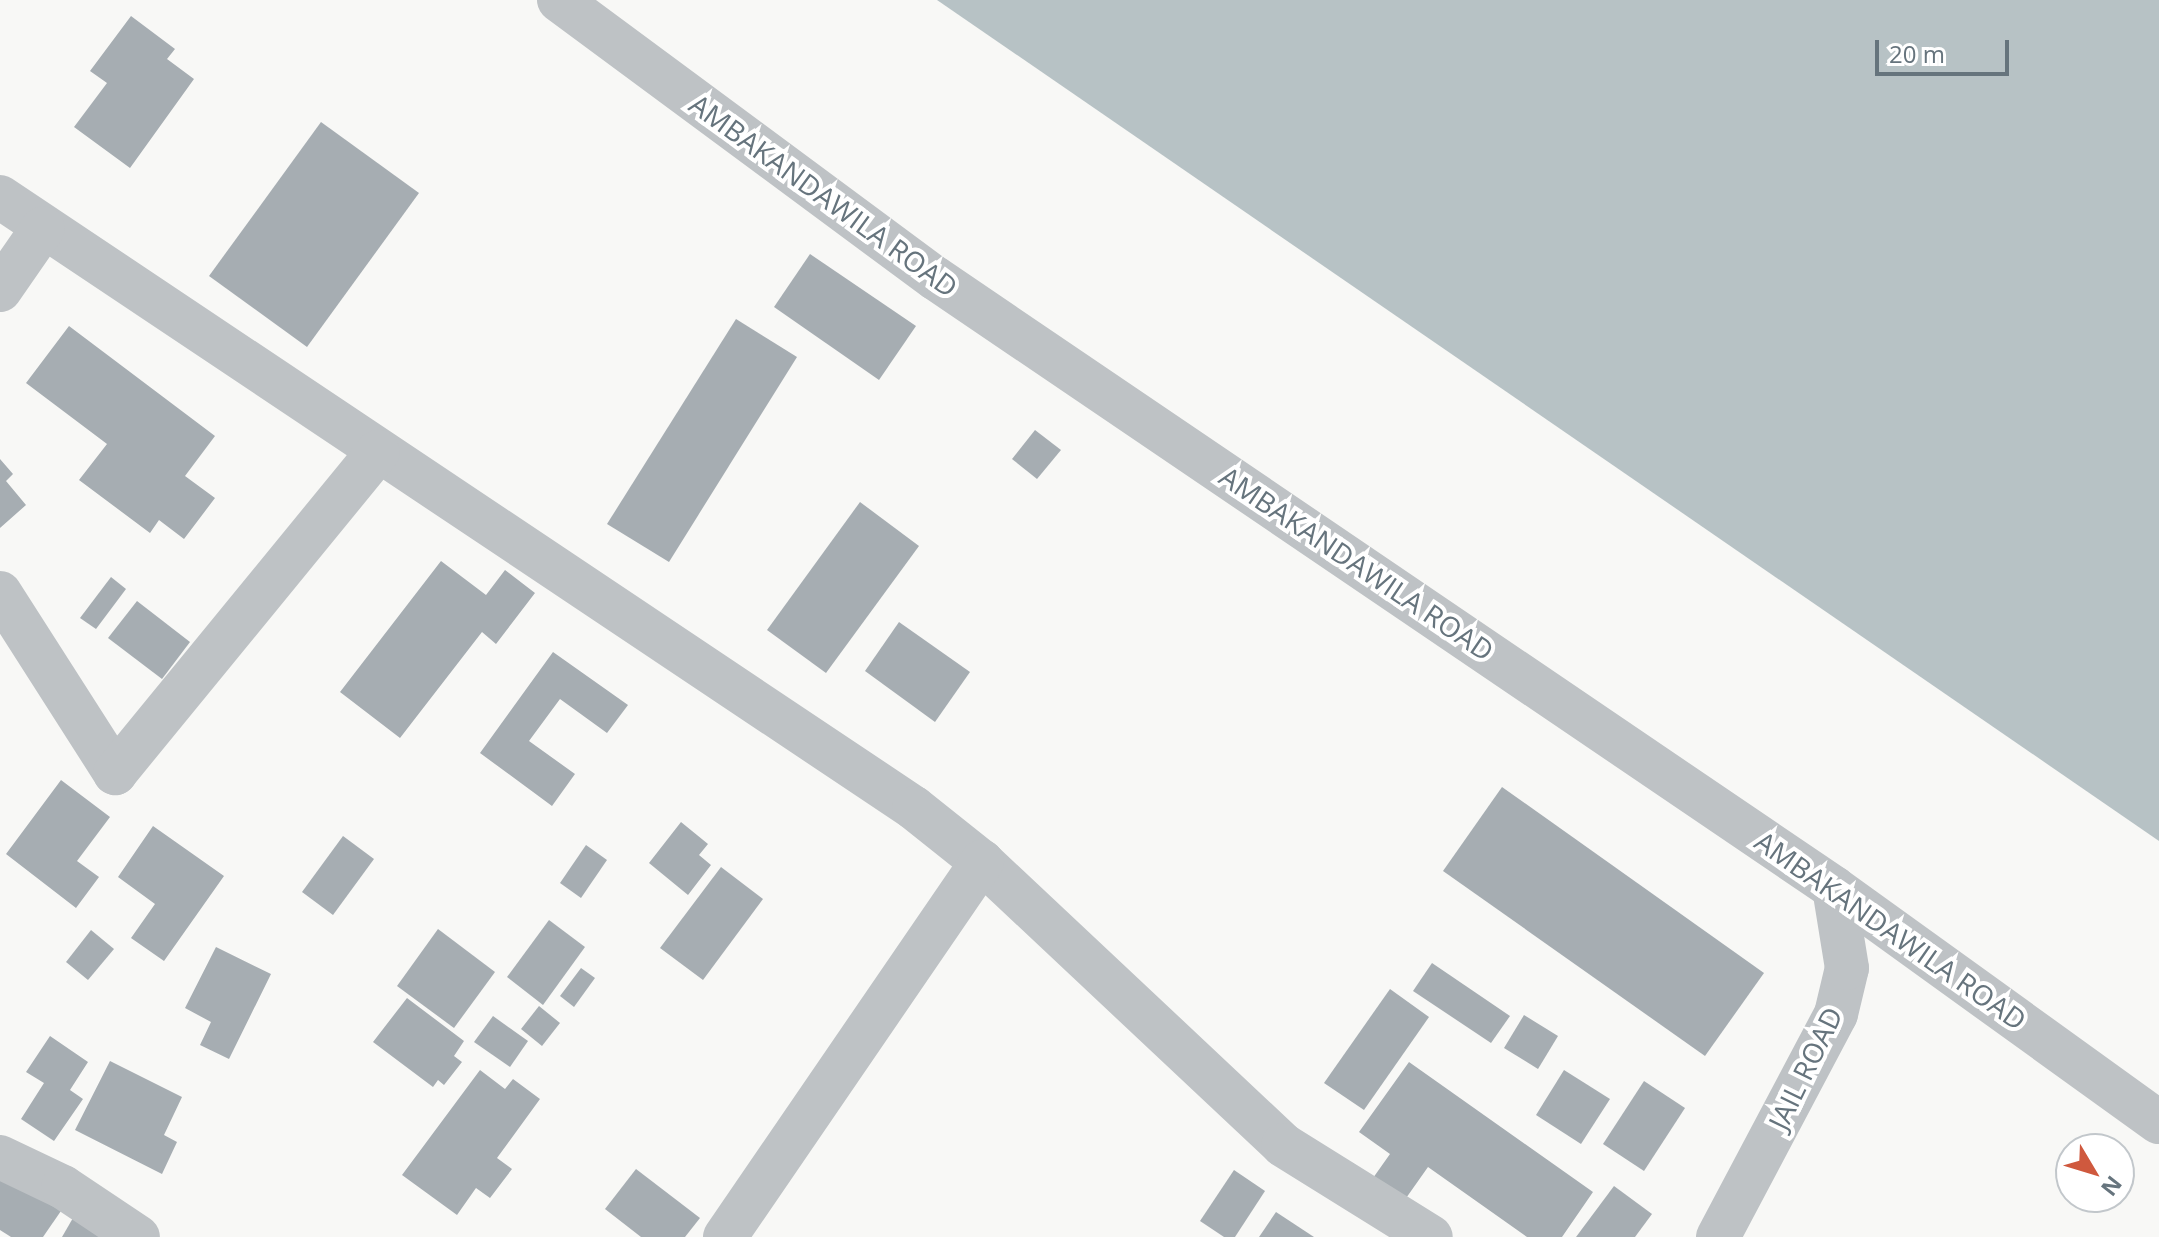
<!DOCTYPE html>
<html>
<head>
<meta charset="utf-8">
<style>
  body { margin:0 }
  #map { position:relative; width:2159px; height:1237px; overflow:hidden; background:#f8f8f6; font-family:"Open Sans",sans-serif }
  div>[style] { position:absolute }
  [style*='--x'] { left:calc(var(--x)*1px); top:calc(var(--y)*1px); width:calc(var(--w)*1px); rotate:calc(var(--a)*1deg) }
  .water>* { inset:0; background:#b7c2c5 }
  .building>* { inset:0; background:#a6adb2 }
  .minor>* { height:44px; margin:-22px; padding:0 22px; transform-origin:22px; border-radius:22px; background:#bec2c5 }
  span { translate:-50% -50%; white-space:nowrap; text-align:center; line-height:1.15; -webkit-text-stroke:8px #fff; paint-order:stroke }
  .street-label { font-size:28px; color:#66747d }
  .north { position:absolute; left:2055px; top:1133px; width:80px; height:80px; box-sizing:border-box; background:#fff; border:2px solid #c2c7cb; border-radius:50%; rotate:128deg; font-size:22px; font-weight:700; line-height:32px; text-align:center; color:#66747d }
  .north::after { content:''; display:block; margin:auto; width:28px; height:36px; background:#cf593e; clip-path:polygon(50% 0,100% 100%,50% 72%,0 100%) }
  .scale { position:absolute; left:1875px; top:40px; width:134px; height:36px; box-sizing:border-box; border:4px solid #66747d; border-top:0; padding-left:10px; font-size:24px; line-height:28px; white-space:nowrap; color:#66747d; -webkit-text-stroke:6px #fff; paint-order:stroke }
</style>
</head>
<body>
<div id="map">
  <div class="water">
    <div style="clip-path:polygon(937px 0,2159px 0,2159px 841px)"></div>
  </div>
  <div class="building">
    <div style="clip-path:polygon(131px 16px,175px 49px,167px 59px,194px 79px,130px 168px,74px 127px,107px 83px,90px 71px)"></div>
    <div style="clip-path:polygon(321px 122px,419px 193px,307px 347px,209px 276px)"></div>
    <div style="clip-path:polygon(810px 254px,916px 326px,879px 380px,774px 307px)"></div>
    <div style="clip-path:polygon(736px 319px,797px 357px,669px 562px,607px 524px)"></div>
    <div style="clip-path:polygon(69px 326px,215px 436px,185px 476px,215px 498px,184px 539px,159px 520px,150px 533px,79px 480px,107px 444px,26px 383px)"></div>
    <div style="clip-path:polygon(1035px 430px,1061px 450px,1037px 479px,1012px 459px)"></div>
    <div style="clip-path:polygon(0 459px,13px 474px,6px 481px,26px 505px,0 528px)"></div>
    <div style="clip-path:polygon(860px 502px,919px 546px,826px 673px,767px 630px)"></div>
    <div style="clip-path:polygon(441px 561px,486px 595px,505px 570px,535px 593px,496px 644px,482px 632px,400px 738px,340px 692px)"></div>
    <div style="clip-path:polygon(111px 577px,126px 589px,96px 629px,80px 618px)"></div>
    <div style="clip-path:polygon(137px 601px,190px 642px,162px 679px,108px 638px)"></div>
    <div style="clip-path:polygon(899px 622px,970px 672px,935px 722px,865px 671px)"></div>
    <div style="clip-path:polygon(553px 652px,628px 705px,607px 733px,560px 699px,529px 741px,575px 774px,552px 806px,480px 753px)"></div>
    <div style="clip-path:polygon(61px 780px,110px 817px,77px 861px,99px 877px,76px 908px,6px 854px)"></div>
    <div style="clip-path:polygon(1502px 787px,1764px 973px,1705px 1056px,1443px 871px)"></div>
    <div style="clip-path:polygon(681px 822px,708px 844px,699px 855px,711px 865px,688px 895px,649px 863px)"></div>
    <div style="clip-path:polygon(153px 826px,224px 876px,164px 961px,131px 938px,155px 904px,118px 877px)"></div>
    <div style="clip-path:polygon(343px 836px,374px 859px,333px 915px,302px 892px)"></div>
    <div style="clip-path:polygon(586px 845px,607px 860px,581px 898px,560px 883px)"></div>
    <div style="clip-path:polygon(721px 867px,763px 899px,703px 980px,660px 948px)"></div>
    <div style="clip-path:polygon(549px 920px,585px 947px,543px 1005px,507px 977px)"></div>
    <div style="clip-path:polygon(438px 929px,495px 972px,454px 1028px,397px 986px)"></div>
    <div style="clip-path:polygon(91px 930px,114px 949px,88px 980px,66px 962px)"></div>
    <div style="clip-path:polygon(216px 947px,271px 974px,229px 1059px,200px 1045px,211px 1022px,185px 1008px)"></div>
    <div style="clip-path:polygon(1432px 963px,1510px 1016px,1491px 1043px,1413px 991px)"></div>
    <div style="clip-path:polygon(581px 968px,595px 978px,574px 1007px,560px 996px)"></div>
    <div style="clip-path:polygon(1390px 989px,1429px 1017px,1364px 1110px,1324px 1083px)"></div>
    <div style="clip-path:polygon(407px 998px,464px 1041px,454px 1056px,462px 1062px,444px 1085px,438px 1080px,433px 1087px,373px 1042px)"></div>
    <div style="clip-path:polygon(539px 1006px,560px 1023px,542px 1046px,521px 1029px)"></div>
    <div style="clip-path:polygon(1524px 1015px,1558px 1036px,1538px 1069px,1504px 1048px)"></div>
    <div style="clip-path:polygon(493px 1016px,528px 1041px,510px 1067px,474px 1042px)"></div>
    <div style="clip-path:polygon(50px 1036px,88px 1062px,70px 1090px,83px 1099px,54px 1141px,21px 1119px,44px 1083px,26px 1072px)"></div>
    <div style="clip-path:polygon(110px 1061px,182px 1097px,164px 1135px,177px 1142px,162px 1174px,75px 1130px)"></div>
    <div style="clip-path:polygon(1409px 1062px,1593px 1192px,1562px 1237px,1527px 1237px,1428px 1167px,1404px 1201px,1373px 1178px,1390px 1154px,1359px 1132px)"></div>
    <div style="clip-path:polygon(480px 1070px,505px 1089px,513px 1079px,540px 1099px,497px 1158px,512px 1169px,490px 1198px,476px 1188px,457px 1215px,402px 1175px)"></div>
    <div style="clip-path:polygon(1564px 1070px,1610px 1099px,1581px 1144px,1536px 1115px)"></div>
    <div style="clip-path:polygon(1644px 1081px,1685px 1108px,1644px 1171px,1603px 1144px)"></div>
    <div style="clip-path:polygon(0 1164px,63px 1208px,43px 1237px,11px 1237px,0 1230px)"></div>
    <div style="clip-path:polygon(636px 1169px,700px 1218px,685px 1237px,641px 1237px,605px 1209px)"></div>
    <div style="clip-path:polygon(1234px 1170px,1265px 1191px,1235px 1237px,1224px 1237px,1200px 1221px)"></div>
    <div style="clip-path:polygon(1614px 1186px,1652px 1214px,1635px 1237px,1576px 1237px)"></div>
    <div style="clip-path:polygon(77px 1211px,120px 1237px,62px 1237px)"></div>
    <div style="clip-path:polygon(1276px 1212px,1314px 1237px,1259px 1237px)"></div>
  </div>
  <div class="minor">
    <div style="--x:559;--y:0;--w:468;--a:36.5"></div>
    <div style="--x:935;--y:278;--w:1086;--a:34.16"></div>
    <div style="--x:1834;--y:888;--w:400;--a:35.8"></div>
    <div style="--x:0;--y:197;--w:1099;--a:33.76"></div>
    <div style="--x:914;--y:808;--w:87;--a:38.5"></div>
    <div style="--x:982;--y:862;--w:413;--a:43.2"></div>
    <div style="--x:1283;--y:1145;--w:174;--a:31.9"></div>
    <div style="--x:0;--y:290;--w:75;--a:-55.3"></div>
    <div style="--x:0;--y:593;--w:214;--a:57.4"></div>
    <div style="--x:115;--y:773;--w:415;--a:-50.7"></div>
    <div style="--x:0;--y:1157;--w:70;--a:25.5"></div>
    <div style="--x:63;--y:1187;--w:90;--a:33.7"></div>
    <div style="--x:725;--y:1237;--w:455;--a:-55.6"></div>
    <div style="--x:1718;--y:1237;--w:252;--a:-62.1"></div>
    <div style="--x:1836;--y:1014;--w:47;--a:-76.6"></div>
    <div style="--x:1847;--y:968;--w:81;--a:-99.2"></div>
  </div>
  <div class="street-label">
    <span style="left:824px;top:195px;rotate:36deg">AMBAKANDAWILA ROAD</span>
    <span style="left:1357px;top:563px;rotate:34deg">AMBAKANDAWILA ROAD</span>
    <span style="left:1891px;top:930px;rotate:35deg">AMBAKANDAWILA ROAD</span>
    <span style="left:1805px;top:1068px;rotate:-64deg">JAIL ROAD</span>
  </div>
  <div class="north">N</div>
  <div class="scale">20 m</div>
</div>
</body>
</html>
